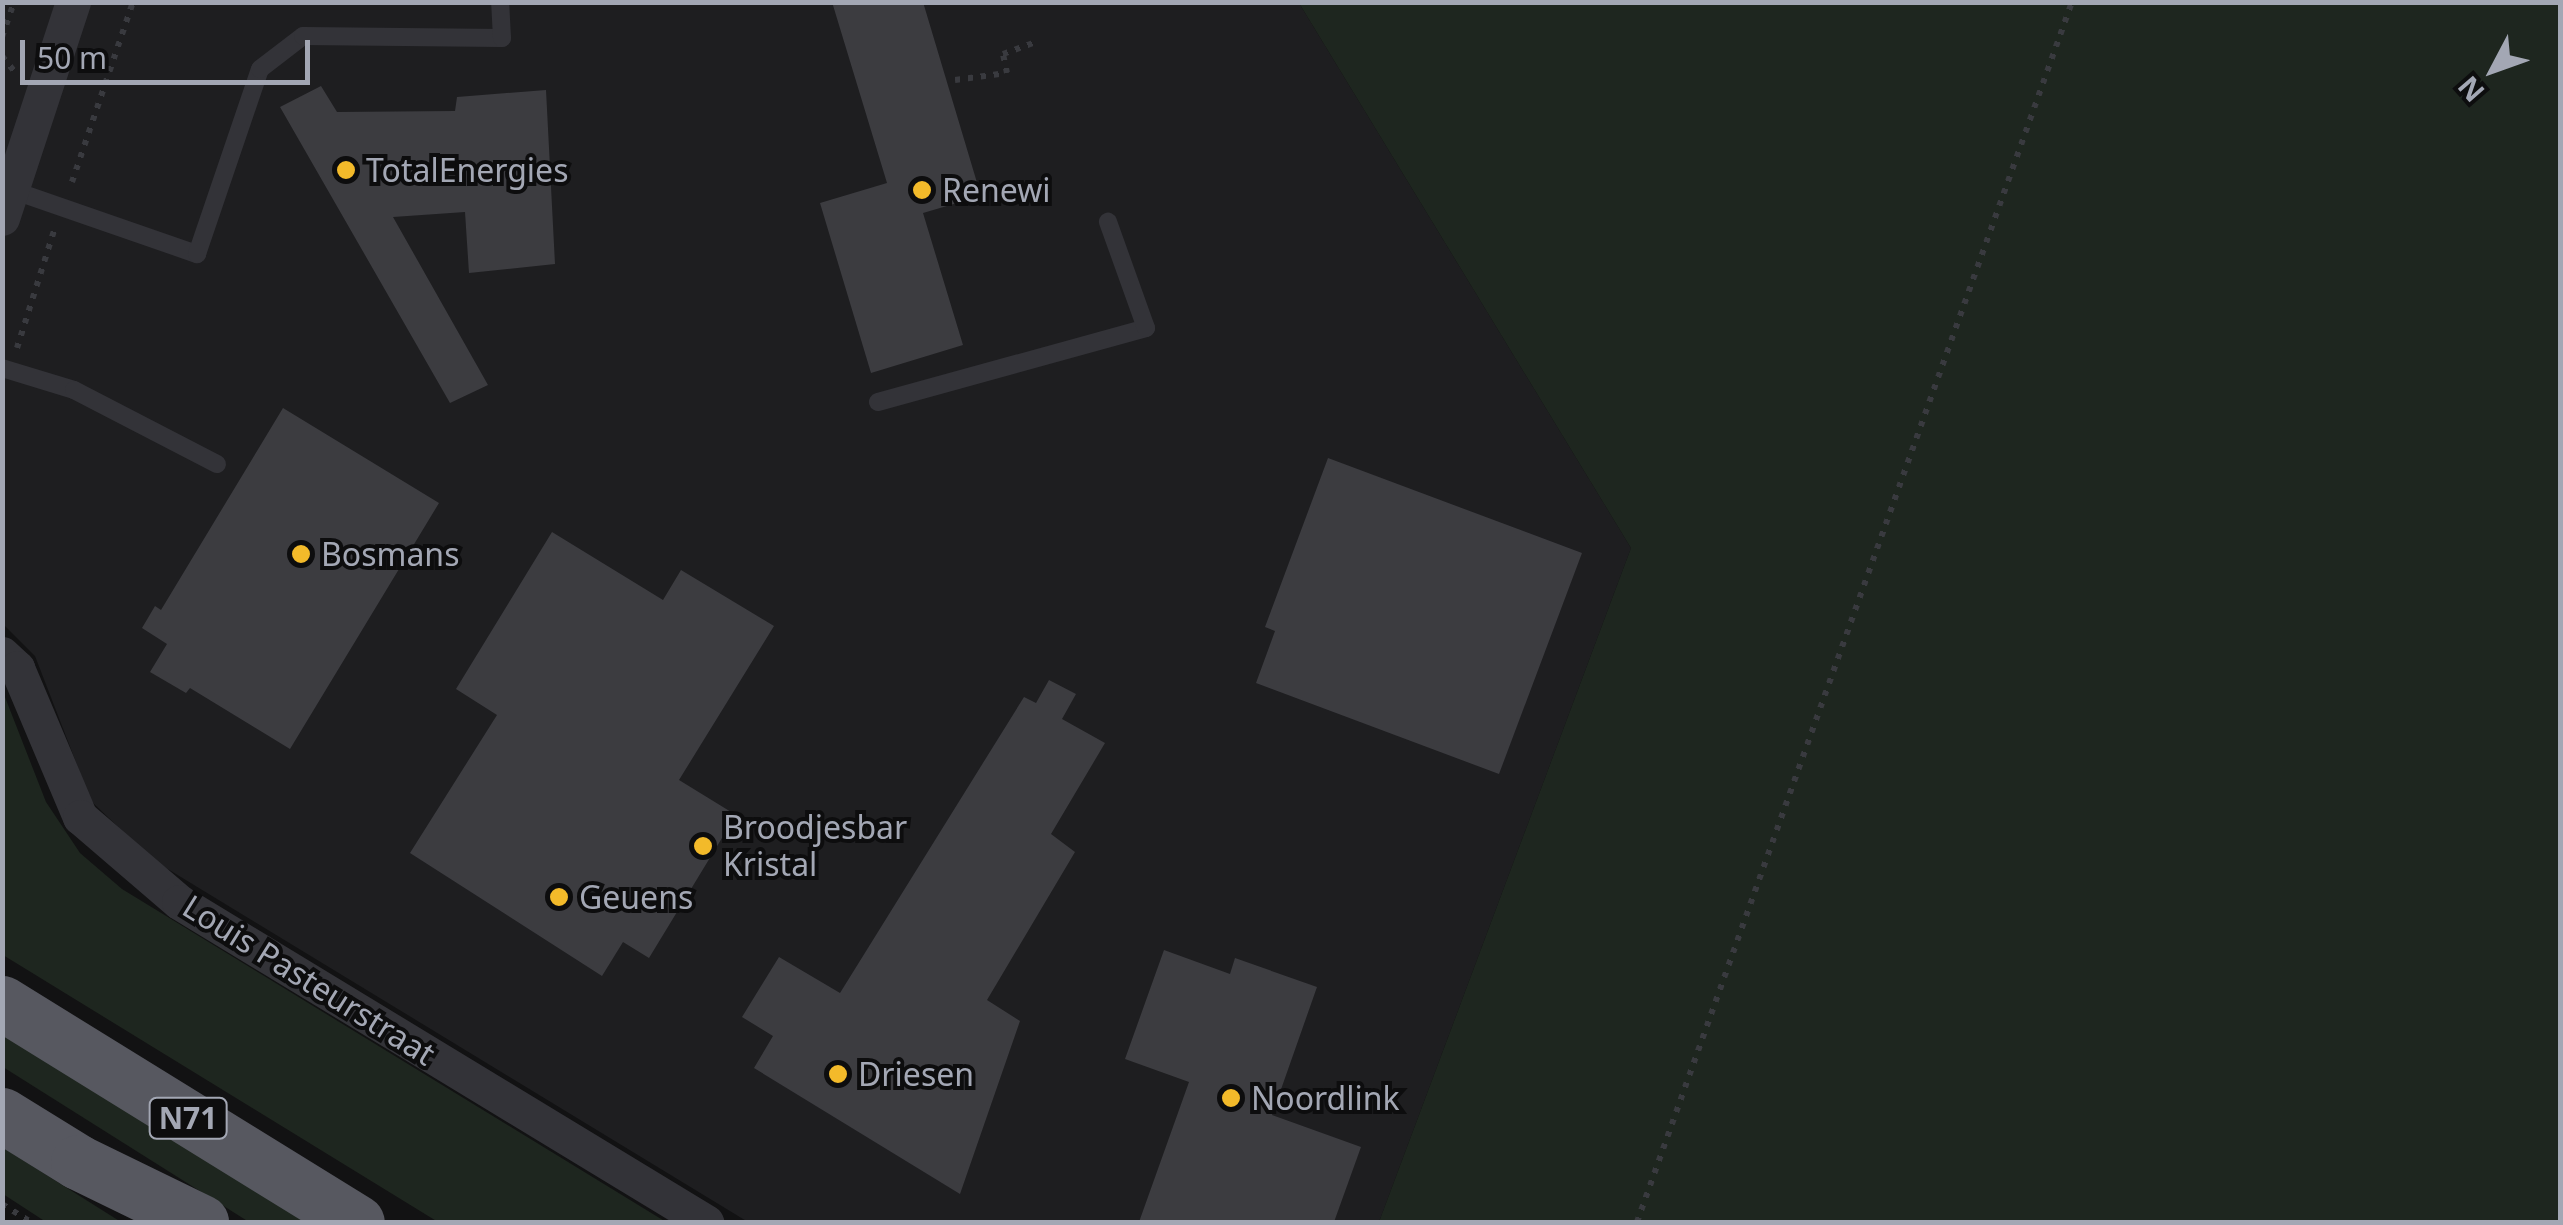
<!DOCTYPE html>
<html>
<head>
<meta charset="utf-8">
<style>
  body { margin:0 }
  #map { position:relative; width:2563px; height:1225px; overflow:hidden; background:#121213; font-family:"Noto Sans",sans-serif }
  div>[style] { position:absolute }
  [style*='--x'] { left:calc(var(--x)*1px); top:calc(var(--y)*1px); width:calc(var(--w)*1px); rotate:calc(var(--a)*1deg) }
  .built>* { inset:0; background:#1e1e20 }
  .green>* { inset:0; background:#1e261f }
  .building>* { inset:0; background:#3c3c40 }
  .path>* { height:6px; margin-top:-3px; transform-origin:0; background:repeating-linear-gradient(90deg,#393a3f 0 5px,transparent 0 13px) }
  .service>* { height:18px; margin:-9px; padding:0 9px; transform-origin:9px; border-radius:9px; background:#333338 }
  .minor>* { height:35px; margin:-17.5px; padding:0 17.5px; transform-origin:17.5px; border-radius:17.5px; background:#333338 }
  .trunk>* { height:55px; margin:-27.5px; padding:0 27.5px; transform-origin:27.5px; border-radius:27.5px; background:#575860 }
  .dots>* { width:28px; height:28px; translate:-50% -50%; box-sizing:border-box; border:5px solid #0d0d0e; border-radius:50% }
  span { translate:-50% -50%; white-space:nowrap; text-align:center; line-height:1.15; -webkit-text-stroke:8px #0d0d0e; paint-order:stroke }
  .shield-label span { padding:2px 8px; background:#0d0d0e; border:2px solid; border-radius:8px; -webkit-text-stroke-width:0 }
  .shield-label { font-size:30px; color:#a3a7b4; font-weight:700 }
  .poi-label { font-size:32px; color:#a3a7b4 }
  .left { translate:0 -50%; text-align:left }
  .street-label { font-size:32px; color:#a3a7b4 }
  .frame { position:absolute; inset:0; border:5px solid #a3a7b4; pointer-events:none }
  .north { position:absolute; left:2443px; top:20px; width:100px; height:100px; -webkit-text-stroke:8px #0d0d0e; paint-order:stroke; rotate:229deg; font-size:28px; font-weight:700; line-height:40px; text-align:center; color:#a3a7b4 }
  .north::after { content:''; display:block; margin:auto; width:35px; height:45px; background:#a3a7b4; clip-path:polygon(50% 0,100% 100%,50% 72%,0 100%) }
  .scale { position:absolute; left:20px; top:40px; width:290px; height:45px; box-sizing:border-box; border:5px solid #a3a7b4; border-top:0; padding-left:12px; font-size:30px; line-height:35px; white-space:nowrap; color:#a3a7b4; -webkit-text-stroke:8px #0d0d0e; paint-order:stroke }
</style>
</head>
<body>
<div id="map">
  <div class="built">
    <div style="clip-path:polygon(2px 3px,1299px 3px,1631px 548px,1379px 1222px,748px 1222px,153px 860px,91px 801px,35px 656px,3px 624px)"></div>
  </div>
  <div class="green">
    <div style="clip-path:polygon(1299px 3px,2560px 3px,2560px 1222px,1379px 1222px,1631px 548px)"></div>
    <div style="clip-path:polygon(3px 692px,46px 802px,80px 853px,122px 889px,666px 1222px,438px 1222px,3px 955px)"></div>
    <div style="clip-path:polygon(2px 1025px,318px 1222px,249px 1222px,3px 1067px)"></div>
    <div style="clip-path:polygon(2px 1147px,121px 1222px,46px 1222px,3px 1194px)"></div>
  </div>
  <div class="building">
    <div style="clip-path:polygon(832px 2px,923px 2px,981px 196px,923px 213px,963px 345px,871px 373px,820px 203px,887px 183px)"></div>
    <div style="clip-path:polygon(321px 86px,337px 112px,455px 111px,457px 97px,546px 90px,555px 264px,469px 273px,465px 212px,393px 217px,488px 385px,450px 403px,280px 107px)"></div>
    <div style="clip-path:polygon(283px 408px,439px 503px,290px 749px,190px 688px,186px 693px,150px 672px,167px 644px,142px 628px,155px 606px,161px 610px)"></div>
    <div style="clip-path:polygon(1328px 458px,1582px 553px,1499px 774px,1256px 683px,1275px 631px,1265px 627px)"></div>
    <div style="clip-path:polygon(552px 532px,663px 600px,681px 570px,774px 626px,679px 780px,736px 815px,649px 958px,623px 942px,602px 976px,410px 853px,497px 715px,456px 689px)"></div>
    <div style="clip-path:polygon(1049px 680px,1076px 694px,1062px 719px,1105px 743px,1051px 834px,1075px 852px,987px 1000px,1020px 1021px,960px 1194px,754px 1068px,773px 1036px,742px 1017px,779px 957px,840px 993px,1024px 697px,1036px 703px)"></div>
    <div style="clip-path:polygon(1164px 950px,1230px 974px,1235px 958px,1317px 987px,1272px 1115px,1361px 1147px,1334px 1222px,1139px 1222px,1189px 1082px,1125px 1059px)"></div>
  </div>
  <div class="path">
    <div style="--x:2;--y:37;--w:37;--a:-71"></div>
    <div style="--x:2;--y:56;--w:19;--a:51"></div>
    <div style="--x:955;--y:80;--w:52;--a:-7.7"></div>
    <div style="--x:1007;--y:73;--w:19;--a:-102"></div>
    <div style="--x:1003;--y:54;--w:35;--a:-20"></div>
    <div style="--x:72;--y:182;--w:190;--a:-71.3"></div>
    <div style="--x:17;--y:348;--w:123;--a:-72.5"></div>
    <div style="--x:2;--y:1204;--w:34;--a:32"></div>
    <div style="--x:1637;--y:1222;--w:1295;--a:-70.38"></div>
  </div>
  <div class="service">
    <div style="--x:12;--y:190;--w:196;--a:19.1"></div>
    <div style="--x:197;--y:254;--w:195;--a:-71.2"></div>
    <div style="--x:260;--y:69;--w:54;--a:-37.5"></div>
    <div style="--x:303;--y:36;--w:199;--a:0.6"></div>
    <div style="--x:502;--y:38;--w:36;--a:-93"></div>
    <div style="--x:2;--y:368;--w:75;--a:17"></div>
    <div style="--x:74;--y:390;--w:161;--a:27.4"></div>
    <div style="--x:878;--y:402;--w:278;--a:-15.4"></div>
    <div style="--x:1146;--y:328;--w:113;--a:-109.7"></div>
  </div>
  <div class="minor">
    <div style="--x:2;--y:218;--w:227;--a:-71.8"></div>
    <div style="--x:2;--y:654;--w:21;--a:43"></div>
    <div style="--x:17;--y:668;--w:162;--a:67.1"></div>
    <div style="--x:80;--y:817;--w:130;--a:40.6"></div>
    <div style="--x:179;--y:902;--w:617;--a:31.27"></div>
  </div>
  <div class="trunk">
    <div style="--x:2;--y:1003;--w:417;--a:31.7"></div>
    <div style="--x:2;--y:1115;--w:89;--a:31.7"></div>
    <div style="--x:78;--y:1162;--w:137;--a:26"></div>
  </div>
  <div class="dots">
    <div style="left:346px;top:170px;background:#f3ba2a"></div>
    <div style="left:922px;top:190px;background:#f3ba2a"></div>
    <div style="left:301px;top:554px;background:#f3ba2a"></div>
    <div style="left:703px;top:846px;background:#f3ba2a"></div>
    <div style="left:559px;top:897px;background:#f3ba2a"></div>
    <div style="left:838px;top:1074px;background:#f3ba2a"></div>
    <div style="left:1231px;top:1098px;background:#f3ba2a"></div>
  </div>
  <div class="shield-label">
    <span style="left:188px;top:1118px">N71</span>
  </div>
  <div class="poi-label">
    <span class="left" style="left:366px;top:170px">TotalEnergies</span>
    <span class="left" style="left:942px;top:190px">Renewi</span>
    <span class="left" style="left:321px;top:554px">Bosmans</span>
    <span class="left" style="left:723px;top:846px">Broodjesbar<br>Kristal</span>
    <span class="left" style="left:579px;top:897px">Geuens</span>
    <span class="left" style="left:858px;top:1074px">Driesen</span>
    <span class="left" style="left:1251px;top:1098px">Noordlink</span>
  </div>
  <div class="street-label">
    <span style="left:309px;top:980px;rotate:32deg">Louis Pasteurstraat</span>
  </div>
  <div class="frame"></div>
  <div class="north">N</div>
  <div class="scale">50 m</div>
</div>
</body>
</html>
